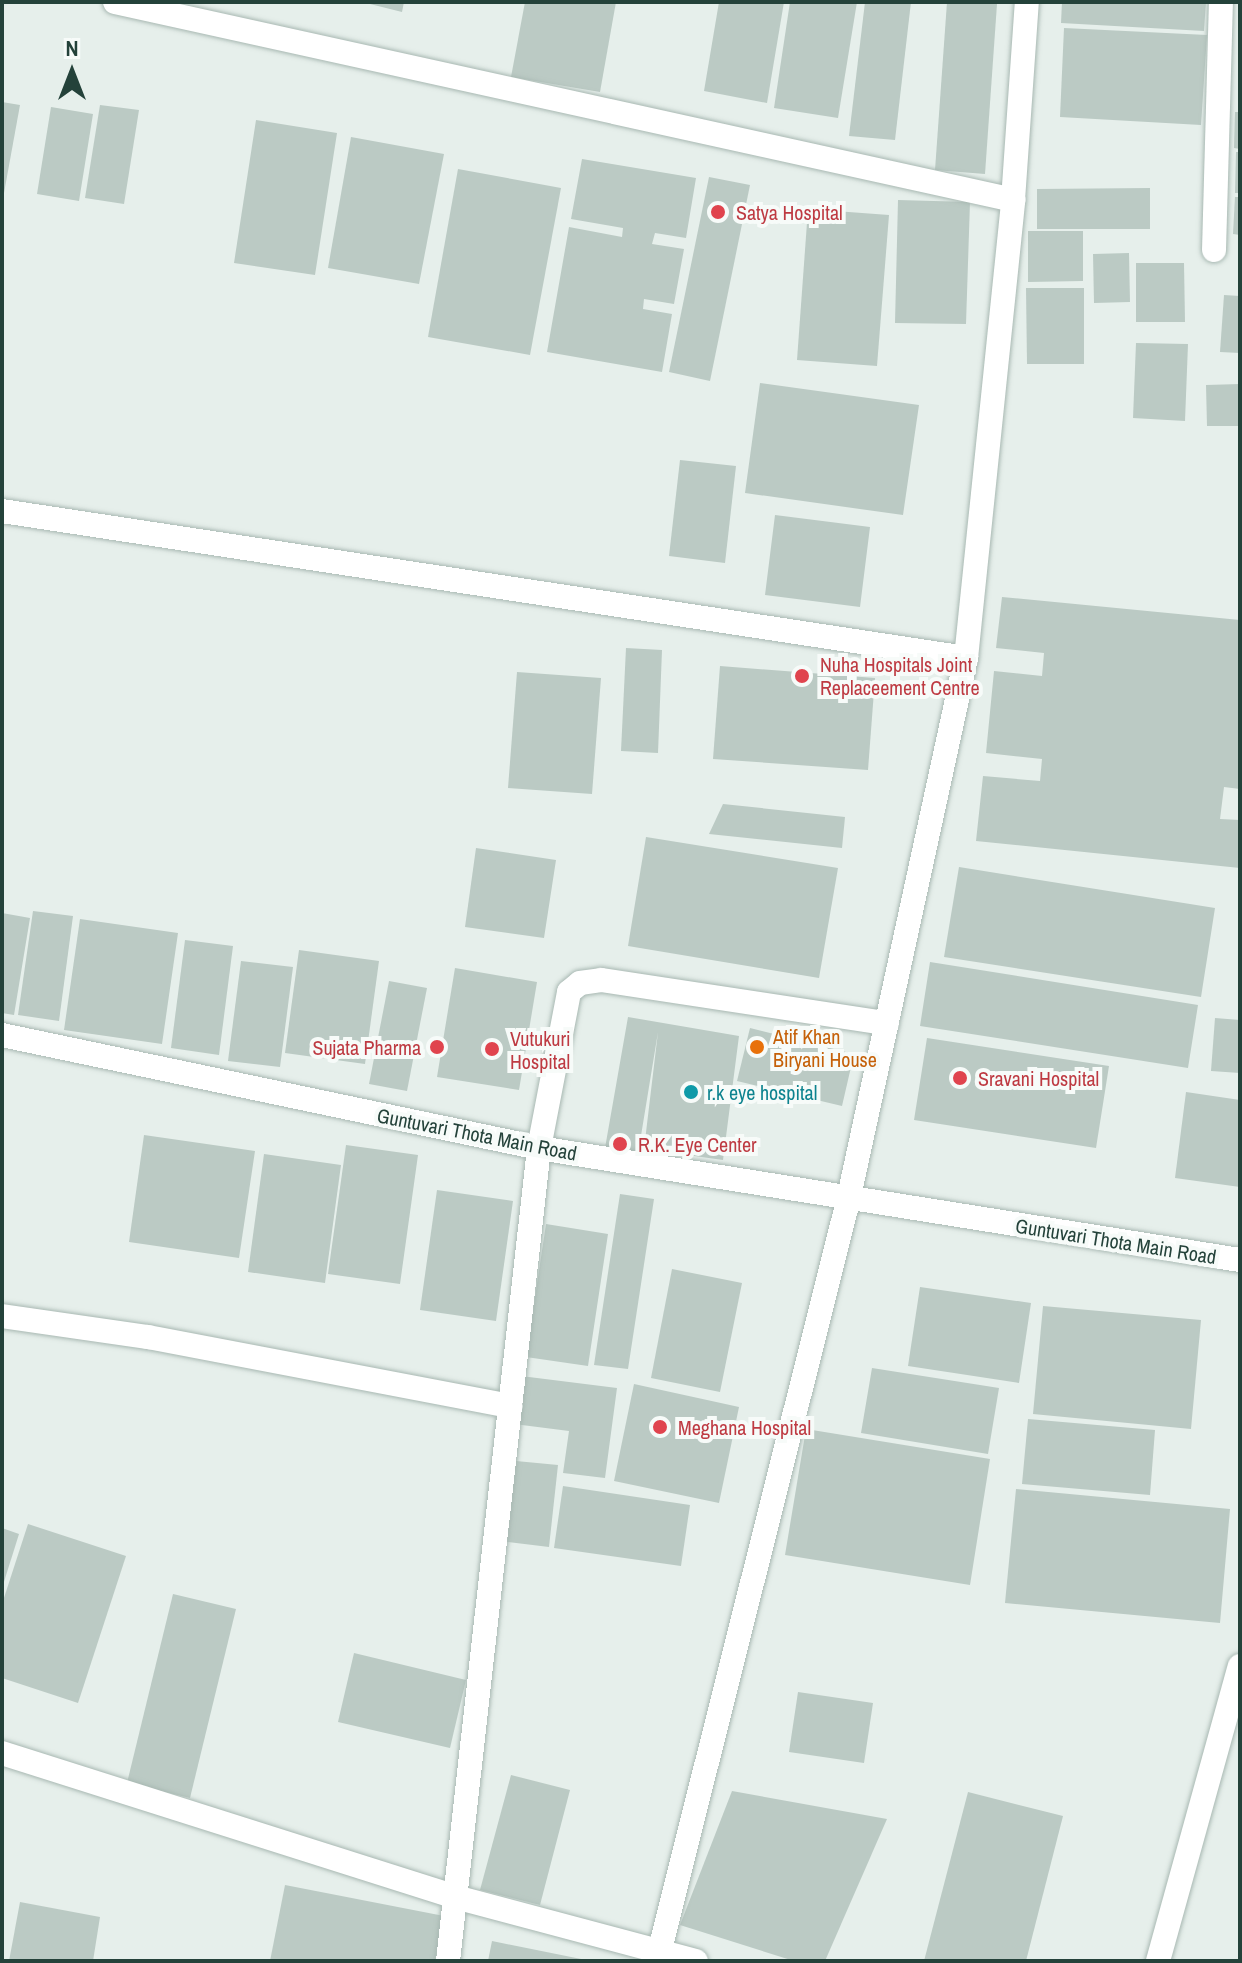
<!DOCTYPE html>
<html>
<head>
<meta charset="utf-8">
<style>
  body { margin:0 }
  #map { position:relative; width:1242px; height:1963px; overflow:hidden; background:#e6efeb; font-family:"Archivo Narrow",sans-serif }
  div>[style] { position:absolute }
  [style*='--x'] { left:calc(var(--x)*1px); top:calc(var(--y)*1px); width:calc(var(--w)*1px); rotate:calc(var(--a)*1deg) }
  .building>* { inset:0; background:#bbcac4 }
  .roads { filter:drop-shadow(0 0 2px #a8b8b2) drop-shadow(0 0 2px #a8b8b2) }
  .street>* { height:24px; margin:-12px; padding:0 12px; transform-origin:12px; border-radius:12px; background:#fff }
  .secondary>* { height:24px; margin:-12px; padding:0 12px; transform-origin:12px; border-radius:12px; background:#fff }
  .dots>* { width:22px; height:22px; translate:-50% -50%; box-sizing:border-box; border:4px solid #f7fbf9; border-radius:50% }
  span { translate:-50% -50%; white-space:nowrap; text-align:center; line-height:1.15; -webkit-text-stroke:8px #f7fbf9; paint-order:stroke }
  .health-label { font-size:20px; color:#be3a42 }
  .left { translate:0 -50%; text-align:left }
  .right { translate:-100% -50%; text-align:right }
  .food-label { font-size:20px; color:#c56008 }
  .culture-label { font-size:20px; color:#0d838f }
  .street-label { font-size:20px; color:#24423a }
  .frame { position:absolute; inset:0; border:4px solid #24423a; pointer-events:none }
  .north { position:absolute; left:32px; top:32px; width:80px; height:80px; -webkit-text-stroke:6px #f7fbf9; paint-order:stroke; rotate:0deg; font-size:22px; font-weight:700; line-height:32px; text-align:center; color:#24423a }
  .north::after { content:''; display:block; margin:auto; width:28px; height:36px; background:#24423a; clip-path:polygon(50% 0,100% 100%,50% 72%,0 100%) }
</style>
</head>
<body>
<div id="map">
  <div class="building">
    <div style="clip-path:polygon(362px 2px,404px 2px,402px 12px)"></div>
    <div style="clip-path:polygon(525px 2px,616px 2px,600px 92px,511px 77px)"></div>
    <div style="clip-path:polygon(719px 2px,784px 2px,767px 103px,704px 91px)"></div>
    <div style="clip-path:polygon(790px 2px,857px 2px,838px 118px,774px 108px)"></div>
    <div style="clip-path:polygon(865px 2px,911px 2px,895px 140px,849px 136px)"></div>
    <div style="clip-path:polygon(947px 2px,997px 4px,985px 174px,935px 170px)"></div>
    <div style="clip-path:polygon(1062px 2px,1206px 2px,1204px 31px,1061px 23px)"></div>
    <div style="clip-path:polygon(1064px 28px,1207px 35px,1201px 125px,1060px 117px)"></div>
    <div style="clip-path:polygon(2px 102px,20px 105px,4px 193px,2px 193px)"></div>
    <div style="clip-path:polygon(100px 105px,139px 110px,124px 204px,85px 198px)"></div>
    <div style="clip-path:polygon(51px 107px,93px 114px,79px 201px,37px 194px)"></div>
    <div style="clip-path:polygon(1235px 112px,1240px 112px,1240px 149px,1234px 148px)"></div>
    <div style="clip-path:polygon(256px 120px,337px 133px,315px 275px,234px 263px)"></div>
    <div style="clip-path:polygon(351px 137px,444px 154px,419px 284px,328px 268px)"></div>
    <div style="clip-path:polygon(1236px 152px,1240px 152px,1240px 193px,1235px 193px)"></div>
    <div style="clip-path:polygon(582px 159px,696px 178px,686px 238px,655px 233px,652px 244px,684px 249px,674px 304px,644px 299px,643px 309px,672px 314px,662px 372px,547px 352px,569px 227px,622px 237px,623px 228px,571px 219px)"></div>
    <div style="clip-path:polygon(458px 169px,561px 188px,530px 355px,428px 337px)"></div>
    <div style="clip-path:polygon(709px 177px,750px 185px,710px 381px,669px 372px)"></div>
    <div style="clip-path:polygon(1150px 188px,1150px 229px,1037px 229px,1037px 189px)"></div>
    <div style="clip-path:polygon(1235px 197px,1240px 197px,1240px 235px,1233px 234px)"></div>
    <div style="clip-path:polygon(898px 200px,970px 202px,966px 324px,895px 323px)"></div>
    <div style="clip-path:polygon(808px 209px,889px 215px,877px 366px,797px 360px)"></div>
    <div style="clip-path:polygon(1028px 231px,1083px 231px,1083px 281px,1028px 282px)"></div>
    <div style="clip-path:polygon(1129px 253px,1130px 302px,1094px 303px,1093px 254px)"></div>
    <div style="clip-path:polygon(1136px 263px,1184px 263px,1185px 322px,1136px 322px)"></div>
    <div style="clip-path:polygon(1026px 288px,1084px 288px,1084px 364px,1027px 364px)"></div>
    <div style="clip-path:polygon(1224px 295px,1240px 296px,1240px 353px,1220px 352px)"></div>
    <div style="clip-path:polygon(1136px 343px,1188px 344px,1185px 421px,1133px 418px)"></div>
    <div style="clip-path:polygon(760px 383px,919px 405px,903px 515px,745px 493px)"></div>
    <div style="clip-path:polygon(1240px 384px,1240px 426px,1207px 426px,1206px 385px)"></div>
    <div style="clip-path:polygon(680px 460px,736px 466px,725px 563px,669px 556px)"></div>
    <div style="clip-path:polygon(775px 515px,870px 527px,860px 607px,765px 595px)"></div>
    <div style="clip-path:polygon(1002px 597px,1240px 620px,1240px 789px,1224px 787px,1220px 819px,1240px 820px,1240px 868px,976px 841px,983px 776px,1040px 781px,1042px 759px,986px 753px,994px 671px,1042px 676px,1044px 653px,996px 648px)"></div>
    <div style="clip-path:polygon(626px 648px,662px 650px,658px 753px,621px 751px)"></div>
    <div style="clip-path:polygon(720px 666px,875px 678px,868px 770px,713px 759px)"></div>
    <div style="clip-path:polygon(517px 672px,601px 678px,592px 794px,508px 788px)"></div>
    <div style="clip-path:polygon(723px 804px,845px 817px,842px 848px,709px 834px)"></div>
    <div style="clip-path:polygon(646px 837px,838px 868px,819px 978px,628px 946px)"></div>
    <div style="clip-path:polygon(476px 848px,556px 860px,544px 938px,465px 927px)"></div>
    <div style="clip-path:polygon(959px 867px,1215px 908px,1201px 997px,944px 957px)"></div>
    <div style="clip-path:polygon(33px 911px,73px 916px,59px 1021px,18px 1015px)"></div>
    <div style="clip-path:polygon(2px 913px,30px 918px,14px 1015px,2px 1013px)"></div>
    <div style="clip-path:polygon(80px 919px,178px 933px,162px 1044px,64px 1030px)"></div>
    <div style="clip-path:polygon(185px 940px,233px 946px,219px 1055px,171px 1048px)"></div>
    <div style="clip-path:polygon(299px 950px,379px 961px,365px 1064px,285px 1053px)"></div>
    <div style="clip-path:polygon(241px 961px,293px 967px,280px 1067px,228px 1061px)"></div>
    <div style="clip-path:polygon(930px 962px,1198px 1005px,1188px 1068px,920px 1026px)"></div>
    <div style="clip-path:polygon(455px 968px,537px 982px,519px 1090px,437px 1077px)"></div>
    <div style="clip-path:polygon(389px 981px,427px 988px,407px 1091px,369px 1084px)"></div>
    <div style="clip-path:polygon(628px 1017px,739px 1036px,723px 1160px,644px 1149px,658px 1032px,638px 1154px,605px 1148px)"></div>
    <div style="clip-path:polygon(1215px 1018px,1240px 1020px,1240px 1073px,1211px 1071px)"></div>
    <div style="clip-path:polygon(750px 1028px,854px 1054px,842px 1106px,737px 1081px)"></div>
    <div style="clip-path:polygon(927px 1038px,1109px 1066px,1096px 1148px,914px 1120px)"></div>
    <div style="clip-path:polygon(1186px 1092px,1240px 1100px,1240px 1187px,1175px 1178px)"></div>
    <div style="clip-path:polygon(144px 1135px,255px 1151px,239px 1258px,129px 1242px)"></div>
    <div style="clip-path:polygon(346px 1145px,418px 1155px,400px 1284px,328px 1274px)"></div>
    <div style="clip-path:polygon(264px 1154px,341px 1165px,325px 1283px,248px 1272px)"></div>
    <div style="clip-path:polygon(437px 1190px,513px 1201px,496px 1321px,420px 1310px)"></div>
    <div style="clip-path:polygon(620px 1194px,654px 1199px,628px 1369px,594px 1365px)"></div>
    <div style="clip-path:polygon(546px 1224px,608px 1234px,588px 1366px,526px 1357px)"></div>
    <div style="clip-path:polygon(672px 1269px,742px 1283px,720px 1392px,651px 1378px)"></div>
    <div style="clip-path:polygon(920px 1287px,1031px 1303px,1019px 1383px,908px 1366px)"></div>
    <div style="clip-path:polygon(1043px 1306px,1201px 1320px,1191px 1429px,1033px 1414px)"></div>
    <div style="clip-path:polygon(872px 1368px,999px 1388px,988px 1454px,861px 1433px)"></div>
    <div style="clip-path:polygon(521px 1376px,617px 1388px,605px 1478px,563px 1473px,569px 1431px,514px 1424px)"></div>
    <div style="clip-path:polygon(634px 1384px,739px 1407px,719px 1503px,614px 1481px)"></div>
    <div style="clip-path:polygon(1028px 1419px,1155px 1430px,1150px 1495px,1022px 1484px)"></div>
    <div style="clip-path:polygon(806px 1429px,990px 1459px,970px 1585px,785px 1555px)"></div>
    <div style="clip-path:polygon(516px 1461px,558px 1465px,549px 1547px,507px 1542px)"></div>
    <div style="clip-path:polygon(563px 1486px,690px 1505px,681px 1566px,554px 1548px)"></div>
    <div style="clip-path:polygon(1016px 1489px,1230px 1509px,1220px 1623px,1005px 1603px)"></div>
    <div style="clip-path:polygon(28px 1524px,126px 1556px,78px 1703px,2px 1678px,2px 1604px)"></div>
    <div style="clip-path:polygon(2px 1528px,19px 1534px,3px 1585px,2px 1585px)"></div>
    <div style="clip-path:polygon(173px 1594px,236px 1609px,190px 1798px,127px 1783px)"></div>
    <div style="clip-path:polygon(354px 1653px,466px 1680px,450px 1748px,338px 1722px)"></div>
    <div style="clip-path:polygon(798px 1692px,873px 1703px,864px 1763px,789px 1752px)"></div>
    <div style="clip-path:polygon(511px 1775px,570px 1790px,540px 1905px,480px 1890px)"></div>
    <div style="clip-path:polygon(732px 1791px,887px 1819px,825px 1961px,794px 1961px,680px 1925px)"></div>
    <div style="clip-path:polygon(968px 1792px,1063px 1816px,1026px 1961px,924px 1961px)"></div>
    <div style="clip-path:polygon(285px 1885px,444px 1916px,435px 1961px,270px 1961px)"></div>
    <div style="clip-path:polygon(20px 1902px,100px 1917px,93px 1961px,9px 1961px)"></div>
    <div style="clip-path:polygon(492px 1941px,586px 1960px,586px 1961px,488px 1961px)"></div>
  </div>
  <div class="roads">
    <div class="street">
      <div style="--x:115;--y:2;--w:920;--a:12.43"></div>
      <div style="--x:1013;--y:200;--w:198;--a:-86"></div>
      <div style="--x:1214;--y:250;--w:248;--a:-88.4"></div>
      <div style="--x:2;--y:511;--w:975;--a:8.67"></div>
      <div style="--x:2;--y:1316;--w:148;--a:8.2"></div>
      <div style="--x:148;--y:1337;--w:369;--a:10.8"></div>
      <div style="--x:2;--y:1753;--w:479;--a:17.6"></div>
      <div style="--x:459;--y:1898;--w:245;--a:14.9"></div>
      <div style="--x:448;--y:1961;--w:818;--a:-83.61"></div>
      <div style="--x:539;--y:1148;--w:159;--a:-79.1"></div>
      <div style="--x:569;--y:992;--w:14;--a:-39"></div>
      <div style="--x:580;--y:983;--w:21;--a:-8"></div>
      <div style="--x:601;--y:980;--w:289;--a:8.6"></div>
      <div style="--x:657;--y:1961;--w:784;--a:-75.89"></div>
      <div style="--x:848;--y:1201;--w:556;--a:-77.74"></div>
      <div style="--x:966;--y:658;--w:460;--a:-84.1"></div>
      <div style="--x:1158;--y:1961;--w:306;--a:-74.5"></div>
    </div>
    <div class="secondary">
      <div style="--x:2;--y:1035;--w:549;--a:11.88"></div>
      <div style="--x:539;--y:1148;--w:710;--a:9.08"></div>
    </div>
  </div>
  <div class="dots">
    <div style="left:718px;top:212px;background:#e0444e"></div>
    <div style="left:802px;top:676px;background:#e0444e"></div>
    <div style="left:437px;top:1047px;background:#e0444e"></div>
    <div style="left:757px;top:1047px;background:#e8710a"></div>
    <div style="left:492px;top:1049px;background:#e0444e"></div>
    <div style="left:960px;top:1078px;background:#e0444e"></div>
    <div style="left:691px;top:1092px;background:#0f9aa8"></div>
    <div style="left:620px;top:1144px;background:#e0444e"></div>
    <div style="left:660px;top:1427px;background:#e0444e"></div>
  </div>
  <div class="health-label">
    <span class="left" style="left:736px;top:212px">Satya Hospital</span>
    <span class="left" style="left:820px;top:676px">Nuha Hospitals Joint<br>Replaceement Centre</span>
    <span class="left" style="left:510px;top:1050px">Vutukuri<br>Hospital</span>
    <span class="right" style="left:421px;top:1047px">Sujata Pharma</span>
    <span class="left" style="left:978px;top:1078px">Sravani Hospital</span>
    <span class="left" style="left:638px;top:1144px">R.K. Eye Center</span>
    <span class="left" style="left:678px;top:1427px">Meghana Hospital</span>
  </div>
  <div class="food-label">
    <span class="left" style="left:773px;top:1048px">Atif Khan<br>Biryani House</span>
  </div>
  <div class="culture-label">
    <span class="left" style="left:707px;top:1092px">r.k eye hospital</span>
  </div>
  <div class="street-label">
    <span style="left:477px;top:1134px;rotate:11deg">Guntuvari Thota Main Road</span>
    <span style="left:1116px;top:1241px;rotate:9deg">Guntuvari Thota Main Road</span>
  </div>
  <div class="frame"></div>
  <div class="north">N</div>
</div>
</body>
</html>
